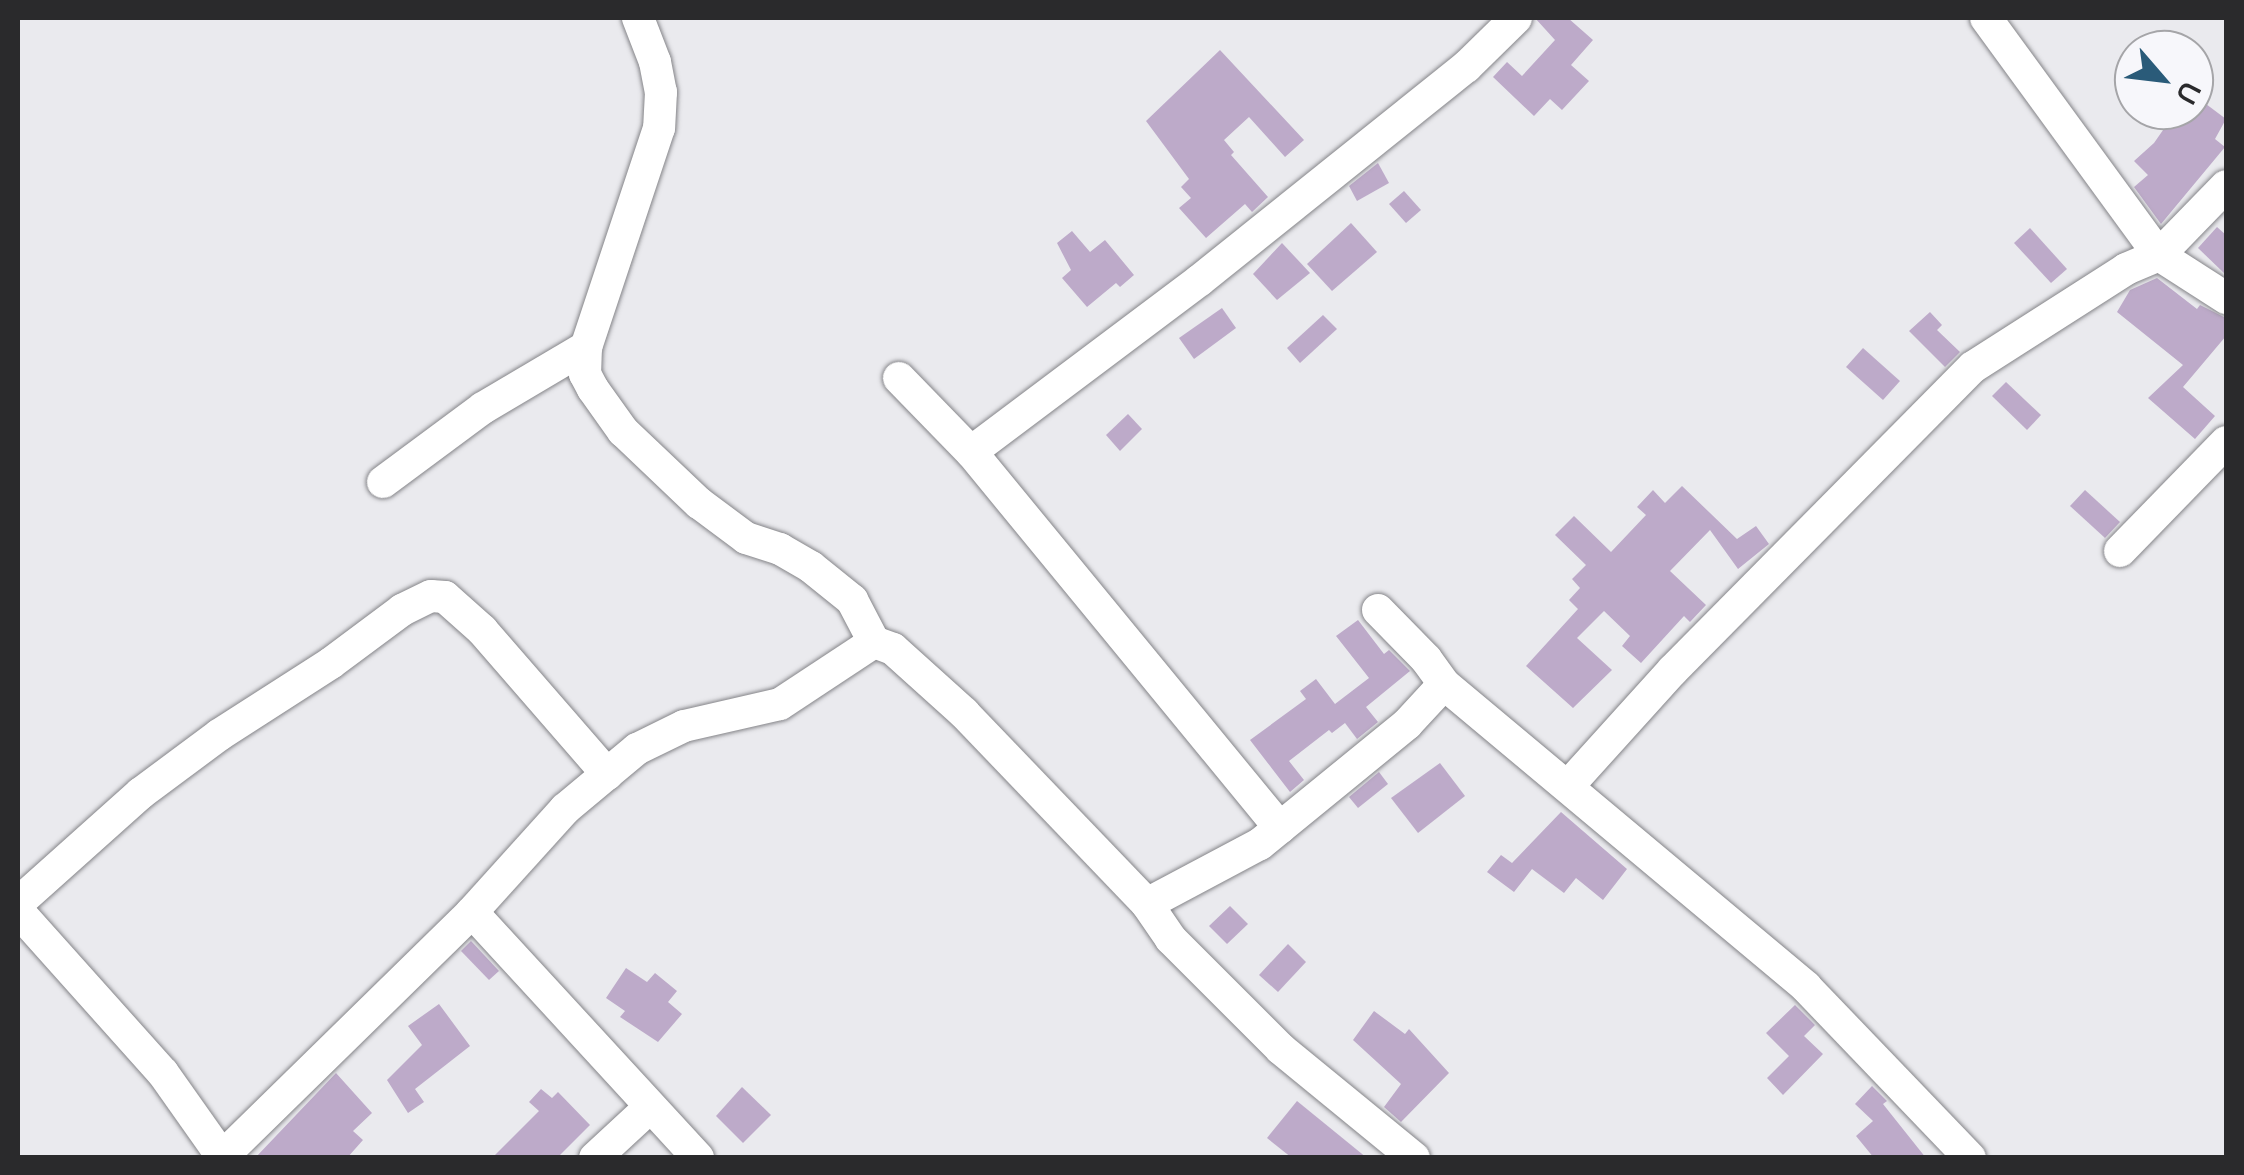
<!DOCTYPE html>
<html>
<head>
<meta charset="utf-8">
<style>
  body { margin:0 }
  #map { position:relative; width:2244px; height:1175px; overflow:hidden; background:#eaeaee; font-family:Mulish,sans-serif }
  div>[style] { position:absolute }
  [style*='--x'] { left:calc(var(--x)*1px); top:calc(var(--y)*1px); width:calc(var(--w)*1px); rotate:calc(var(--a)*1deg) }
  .building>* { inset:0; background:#bdaac9 }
  .roads { filter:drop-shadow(0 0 2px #848488) drop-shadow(0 0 2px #848488) }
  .minor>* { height:32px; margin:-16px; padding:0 16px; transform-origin:16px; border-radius:16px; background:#fff }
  span { translate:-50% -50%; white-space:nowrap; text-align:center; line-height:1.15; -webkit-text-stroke:9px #f7f7fb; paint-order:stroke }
  .frame { position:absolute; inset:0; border:20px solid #2a2a2c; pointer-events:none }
  .north { position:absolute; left:2114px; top:30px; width:100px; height:100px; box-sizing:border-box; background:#f7f7fb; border:2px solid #a5a5a8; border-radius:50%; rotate:118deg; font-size:28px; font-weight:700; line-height:40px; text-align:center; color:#2a2a2c }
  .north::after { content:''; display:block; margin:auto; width:35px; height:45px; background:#2a5b79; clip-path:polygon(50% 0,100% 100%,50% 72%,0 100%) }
</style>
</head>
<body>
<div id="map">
  <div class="building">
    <div style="clip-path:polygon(1535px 18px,1568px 18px,1593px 40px,1571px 65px,1589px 81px,1562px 110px,1550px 99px,1534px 116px,1493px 77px,1507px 62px,1522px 76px,1555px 40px)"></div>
    <div style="clip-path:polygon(1220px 50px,1304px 140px,1285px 157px,1249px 117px,1224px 140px,1234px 152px,1231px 155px,1268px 197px,1252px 212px,1245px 204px,1206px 238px,1179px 208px,1191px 198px,1181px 187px,1189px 179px,1146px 121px)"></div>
    <div style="clip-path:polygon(2194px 95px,2226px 119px,2215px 139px,2225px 147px,2161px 224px,2134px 187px,2148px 175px,2134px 161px,2154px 143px,2177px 110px,2194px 110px)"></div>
    <div style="clip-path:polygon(1378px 163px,1389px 183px,1357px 201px,1349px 186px)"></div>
    <div style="clip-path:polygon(1404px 191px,1421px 210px,1406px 223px,1389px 204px)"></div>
    <div style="clip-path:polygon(1351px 223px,1377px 252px,1332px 291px,1307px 264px)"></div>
    <div style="clip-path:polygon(2217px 227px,2226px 235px,2226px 275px,2198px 248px)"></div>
    <div style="clip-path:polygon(2030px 228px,2067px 269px,2051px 283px,2014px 243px)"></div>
    <div style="clip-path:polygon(1072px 231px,1090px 252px,1105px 240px,1134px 275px,1120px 287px,1116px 283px,1087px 307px,1062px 278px,1071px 270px,1057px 243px)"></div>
    <div style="clip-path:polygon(1282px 243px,1310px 273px,1277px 300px,1253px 274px)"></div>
    <div style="clip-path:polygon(2157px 278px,2197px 309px,2200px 305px,2226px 318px,2226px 336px,2183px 387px,2215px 416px,2195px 439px,2148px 398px,2183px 365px,2117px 312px,2130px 290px)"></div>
    <div style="clip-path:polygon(1222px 308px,1236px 328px,1194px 359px,1179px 338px)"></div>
    <div style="clip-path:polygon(1930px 312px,1942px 325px,1937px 330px,1960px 352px,1945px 367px,1909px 331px)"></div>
    <div style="clip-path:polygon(1323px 315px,1337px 329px,1300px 363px,1287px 348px)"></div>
    <div style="clip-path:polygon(1863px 348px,1900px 381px,1883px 400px,1846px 367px)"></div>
    <div style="clip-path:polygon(2006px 382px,2041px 415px,2027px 430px,1992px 396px)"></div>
    <div style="clip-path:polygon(1128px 414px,1142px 429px,1120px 451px,1106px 435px)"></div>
    <div style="clip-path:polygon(1682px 486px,1737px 539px,1756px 526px,1769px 544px,1738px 569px,1710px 530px,1670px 571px,1706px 605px,1690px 622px,1684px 616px,1641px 663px,1622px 646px,1630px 636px,1604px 611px,1577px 638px,1612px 670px,1573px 708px,1526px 666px,1578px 609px,1569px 600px,1580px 588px,1572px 579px,1586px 565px,1555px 535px,1574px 516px,1611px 552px,1646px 515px,1637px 507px,1653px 490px,1665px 503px)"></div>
    <div style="clip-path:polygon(2085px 490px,2120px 522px,2105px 538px,2070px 506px)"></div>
    <div style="clip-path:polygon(1358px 620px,1384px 654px,1389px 650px,1410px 671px,1366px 707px,1378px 722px,1357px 739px,1345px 723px,1332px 733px,1329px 730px,1289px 761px,1304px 780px,1290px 792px,1250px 740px,1306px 699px,1300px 691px,1316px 679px,1335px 704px,1369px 678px,1336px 636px)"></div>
    <div style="clip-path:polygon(1440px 763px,1465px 796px,1418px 833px,1391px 798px)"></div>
    <div style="clip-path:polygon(1379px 772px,1388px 784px,1358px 808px,1349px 797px)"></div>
    <div style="clip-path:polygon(1561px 812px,1627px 869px,1603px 900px,1576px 878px,1564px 893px,1532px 869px,1514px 892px,1487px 872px,1501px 855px,1512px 863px)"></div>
    <div style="clip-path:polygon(1230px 906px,1248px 924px,1227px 944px,1209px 926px)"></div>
    <div style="clip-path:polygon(471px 941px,499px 971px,489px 980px,461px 951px)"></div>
    <div style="clip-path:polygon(1288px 944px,1306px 962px,1278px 992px,1259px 975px)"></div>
    <div style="clip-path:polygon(626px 968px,647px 982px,655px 973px,677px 991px,668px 1002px,682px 1014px,658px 1042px,620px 1017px,625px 1011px,606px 998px)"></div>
    <div style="clip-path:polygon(439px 1004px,470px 1046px,415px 1089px,424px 1102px,408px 1113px,387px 1080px,422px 1045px,408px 1026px)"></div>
    <div style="clip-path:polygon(1795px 1005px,1815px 1025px,1804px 1036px,1823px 1054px,1783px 1095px,1767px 1078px,1789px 1056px,1766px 1033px)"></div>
    <div style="clip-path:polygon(1374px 1011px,1405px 1034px,1409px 1029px,1449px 1073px,1401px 1122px,1384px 1107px,1401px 1084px,1353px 1040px)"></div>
    <div style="clip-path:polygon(336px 1073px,372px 1113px,353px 1131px,363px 1140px,347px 1158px,255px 1158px)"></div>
    <div style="clip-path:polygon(1872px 1086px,1887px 1101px,1883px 1104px,1926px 1158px,1874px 1158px,1856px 1136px,1873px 1121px,1855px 1104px)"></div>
    <div style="clip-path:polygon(742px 1087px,771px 1115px,743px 1143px,716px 1116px)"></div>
    <div style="clip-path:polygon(541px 1089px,552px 1098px,558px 1092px,590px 1125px,557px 1158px,492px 1158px,539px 1111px,529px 1102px)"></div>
    <div style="clip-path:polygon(1297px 1101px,1367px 1158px,1292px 1158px,1267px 1138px)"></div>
  </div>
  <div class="roads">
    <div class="minor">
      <div style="--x:638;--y:18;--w:47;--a:68.9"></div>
      <div style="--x:655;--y:62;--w:31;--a:79"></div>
      <div style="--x:661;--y:92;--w:36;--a:93"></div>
      <div style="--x:659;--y:128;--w:231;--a:108.4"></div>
      <div style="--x:586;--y:347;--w:27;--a:92"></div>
      <div style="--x:585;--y:374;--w:17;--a:62"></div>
      <div style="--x:593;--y:389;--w:52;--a:54.5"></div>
      <div style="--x:623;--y:431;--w:105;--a:43.5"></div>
      <div style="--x:699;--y:503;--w:59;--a:36.7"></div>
      <div style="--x:746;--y:538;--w:36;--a:18"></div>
      <div style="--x:780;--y:549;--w:36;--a:30"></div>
      <div style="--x:811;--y:567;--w:53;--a:38.8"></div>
      <div style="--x:852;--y:600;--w:47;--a:62.4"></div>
      <div style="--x:874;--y:642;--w:20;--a:20"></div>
      <div style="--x:893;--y:649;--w:96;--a:42"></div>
      <div style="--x:964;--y:713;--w:265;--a:46.2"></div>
      <div style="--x:1986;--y:18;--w:293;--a:53.9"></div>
      <div style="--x:2159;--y:255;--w:80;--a:32.7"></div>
      <div style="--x:899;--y:378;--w:103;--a:45.8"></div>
      <div style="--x:383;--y:482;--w:124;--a:-36.5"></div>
      <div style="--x:483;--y:408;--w:120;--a:-30.6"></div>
      <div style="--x:2120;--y:551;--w:152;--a:-45.8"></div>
      <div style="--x:1378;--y:610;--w:69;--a:45.6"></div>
      <div style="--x:1426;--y:659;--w:31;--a:54"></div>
      <div style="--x:1444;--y:684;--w:472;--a:39.9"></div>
      <div style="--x:1806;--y:987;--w:237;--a:46.2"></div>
      <div style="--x:1569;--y:785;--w:155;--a:-47.9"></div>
      <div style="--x:1673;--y:670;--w:426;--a:-45.3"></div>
      <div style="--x:1973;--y:367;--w:182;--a:-32.6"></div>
      <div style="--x:2126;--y:269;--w:36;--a:-23"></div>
      <div style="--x:2159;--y:255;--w:96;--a:-45.8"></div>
      <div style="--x:1280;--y:828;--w:487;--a:-129.4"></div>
      <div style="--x:971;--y:452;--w:286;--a:-36.9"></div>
      <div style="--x:1200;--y:280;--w:341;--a:-38.7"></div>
      <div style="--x:1466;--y:67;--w:70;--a:-44.4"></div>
      <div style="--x:18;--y:903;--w:165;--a:-41.8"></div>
      <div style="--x:141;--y:793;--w:97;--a:-36.6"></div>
      <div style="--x:219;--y:735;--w:133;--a:-32.7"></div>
      <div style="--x:331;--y:663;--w:89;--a:-36.7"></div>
      <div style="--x:402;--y:610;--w:32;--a:-26"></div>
      <div style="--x:431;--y:596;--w:14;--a:4"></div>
      <div style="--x:445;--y:597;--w:50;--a:41.7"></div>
      <div style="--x:482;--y:630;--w:191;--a:49"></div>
      <div style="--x:18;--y:911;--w:217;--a:48.2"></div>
      <div style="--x:163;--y:1073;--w:104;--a:54.8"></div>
      <div style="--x:472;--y:912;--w:334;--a:47.4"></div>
      <div style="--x:221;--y:1158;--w:351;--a:-44.4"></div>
      <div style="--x:472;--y:912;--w:139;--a:-47.9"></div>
      <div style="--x:565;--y:809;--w:94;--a:-39.8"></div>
      <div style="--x:637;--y:749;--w:52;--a:-26.1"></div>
      <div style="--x:684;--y:726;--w:98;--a:-12.9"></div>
      <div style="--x:780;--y:704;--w:113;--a:-33.4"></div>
      <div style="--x:595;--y:1158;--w:74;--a:-42.8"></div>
      <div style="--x:1414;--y:1158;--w:172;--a:-140.7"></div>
      <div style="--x:1281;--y:1049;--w:156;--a:-135"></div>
      <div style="--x:1171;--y:939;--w:42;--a:-124.4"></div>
      <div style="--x:1147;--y:904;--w:128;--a:-28"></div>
      <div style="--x:1260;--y:844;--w:190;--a:-39.2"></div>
      <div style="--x:1407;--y:724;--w:54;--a:-47.2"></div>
    </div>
  </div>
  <div class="frame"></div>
  <div class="north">U</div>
</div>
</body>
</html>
